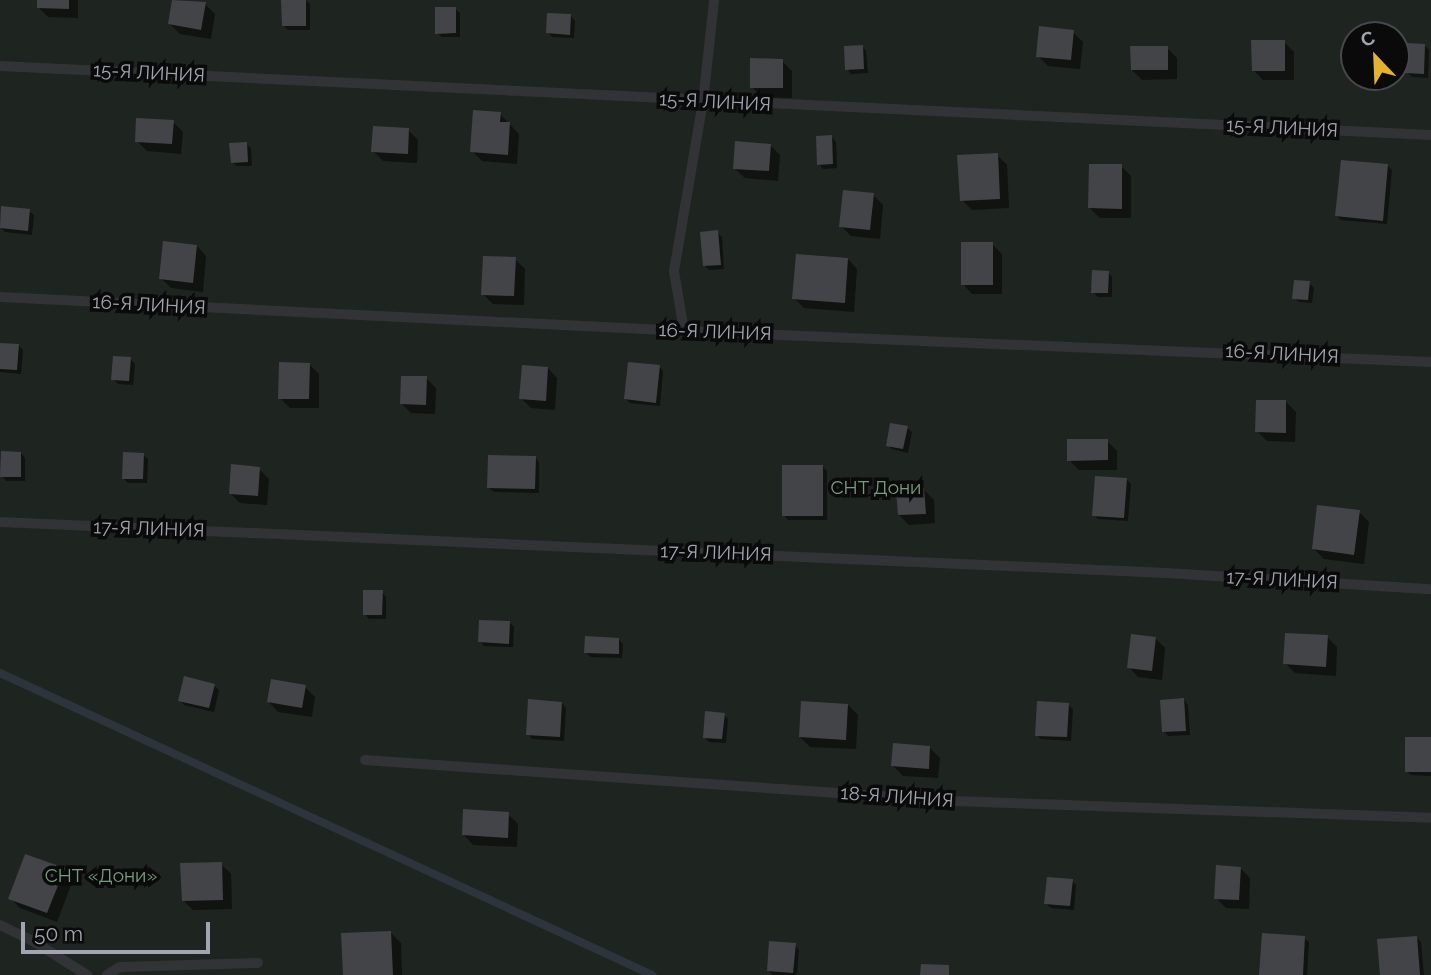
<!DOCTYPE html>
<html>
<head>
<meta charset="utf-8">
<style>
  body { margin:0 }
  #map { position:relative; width:1431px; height:975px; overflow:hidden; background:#0f0f10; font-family:Raleway,sans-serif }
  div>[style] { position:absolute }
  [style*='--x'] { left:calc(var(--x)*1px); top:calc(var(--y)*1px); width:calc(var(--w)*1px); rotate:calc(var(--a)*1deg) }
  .green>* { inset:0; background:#1e241f }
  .shadow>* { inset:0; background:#0007 }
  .stream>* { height:8px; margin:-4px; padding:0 4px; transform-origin:4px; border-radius:4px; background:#2e343c }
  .building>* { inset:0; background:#434448 }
  .service>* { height:10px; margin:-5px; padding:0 5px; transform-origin:5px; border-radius:5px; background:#323337 }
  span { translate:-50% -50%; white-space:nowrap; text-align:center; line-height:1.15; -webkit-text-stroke:7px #0a0a0b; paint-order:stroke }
  .street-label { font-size:19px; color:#a1a5b0 }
  .park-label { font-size:19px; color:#799a7d }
  .north { position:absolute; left:1340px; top:21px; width:70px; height:70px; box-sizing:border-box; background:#0a0a0b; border:2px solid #46484d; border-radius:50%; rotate:337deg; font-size:19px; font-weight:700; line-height:28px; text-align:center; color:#a1a5b0 }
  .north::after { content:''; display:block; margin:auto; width:24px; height:32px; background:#e4b233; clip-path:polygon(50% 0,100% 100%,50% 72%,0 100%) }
  .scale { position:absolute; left:21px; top:922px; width:189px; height:32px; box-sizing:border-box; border:4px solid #a1a5b0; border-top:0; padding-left:9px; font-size:21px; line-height:24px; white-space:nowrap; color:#a1a5b0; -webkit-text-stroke:5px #0a0a0b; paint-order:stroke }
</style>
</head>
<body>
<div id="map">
  <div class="green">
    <div style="clip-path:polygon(evenodd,0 0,1431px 0,1431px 975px,0 975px,0 0,1354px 35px,1396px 35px,1396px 77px,1354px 77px,1354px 35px)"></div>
  </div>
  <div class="shadow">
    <div style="clip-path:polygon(39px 0,78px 0,78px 18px,48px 17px,38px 7px)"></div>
    <div style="clip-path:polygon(174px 0,205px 4px,215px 14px,211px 39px,180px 34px,170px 24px)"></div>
    <div style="clip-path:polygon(306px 0,310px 4px,310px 30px,288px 30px,283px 25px)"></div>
    <div style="clip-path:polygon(455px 9px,460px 13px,460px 37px,442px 37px,437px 33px)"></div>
    <div style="clip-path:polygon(571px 16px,575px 21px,574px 38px,552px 37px,548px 32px)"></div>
    <div style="clip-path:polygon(1073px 32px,1083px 42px,1080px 69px,1048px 66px,1038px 56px)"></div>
    <div style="clip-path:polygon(1284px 42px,1294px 52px,1294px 80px,1263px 80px,1253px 70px)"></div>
    <div style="clip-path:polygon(1424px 45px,1429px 50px,1428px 78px,1412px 77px,1407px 72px)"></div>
    <div style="clip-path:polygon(862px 46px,866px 51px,868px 73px,851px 74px,847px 69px)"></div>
    <div style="clip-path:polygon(1167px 48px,1177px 58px,1177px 79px,1142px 80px,1132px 70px)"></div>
    <div style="clip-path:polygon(782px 61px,792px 71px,792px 98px,761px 97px,752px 87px)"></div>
    <div style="clip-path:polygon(500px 114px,519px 134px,517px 164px,482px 161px,472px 151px)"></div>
    <div style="clip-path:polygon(173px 122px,183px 132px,181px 154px,147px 151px,137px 141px)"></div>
    <div style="clip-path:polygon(408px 130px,418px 140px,417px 163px,383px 161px,373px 151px)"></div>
    <div style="clip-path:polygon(832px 137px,836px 142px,837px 168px,823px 169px,819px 164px)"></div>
    <div style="clip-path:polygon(246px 144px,251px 148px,252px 166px,237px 166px,232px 162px)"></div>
    <div style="clip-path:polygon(770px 145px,780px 155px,778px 181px,745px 178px,735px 169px)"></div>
    <div style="clip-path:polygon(997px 155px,1007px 165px,1009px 208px,972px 210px,962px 200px)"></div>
    <div style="clip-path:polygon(1121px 166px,1131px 176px,1131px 218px,1100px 218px,1090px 208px)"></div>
    <div style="clip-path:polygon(1388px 166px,1392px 170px,1387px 224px,1341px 220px,1337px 216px)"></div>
    <div style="clip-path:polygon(873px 195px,883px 205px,880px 239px,851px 236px,841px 226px)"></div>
    <div style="clip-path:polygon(29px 211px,34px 215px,32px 235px,5px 232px,0 227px)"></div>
    <div style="clip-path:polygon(717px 232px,722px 237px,724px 269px,709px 270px,705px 266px)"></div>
    <div style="clip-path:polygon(992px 244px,1002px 254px,1002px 294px,972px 294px,963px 284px)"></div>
    <div style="clip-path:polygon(197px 246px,206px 256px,203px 292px,171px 288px,161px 278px)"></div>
    <div style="clip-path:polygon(515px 259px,525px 269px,524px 305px,493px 304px,483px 294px)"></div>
    <div style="clip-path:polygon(848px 259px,857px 269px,854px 312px,804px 308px,794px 298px)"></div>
    <div style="clip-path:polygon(1108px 272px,1112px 277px,1112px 297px,1098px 297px,1093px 292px)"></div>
    <div style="clip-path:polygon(1309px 283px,1314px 288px,1312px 303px,1299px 302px,1294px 298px)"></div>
    <div style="clip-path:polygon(0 344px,18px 345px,23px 350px,21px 374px,0 372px)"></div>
    <div style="clip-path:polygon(130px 359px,135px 364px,133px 385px,118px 384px,113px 379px)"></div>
    <div style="clip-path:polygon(309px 364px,319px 374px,319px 408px,290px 408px,280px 398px)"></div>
    <div style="clip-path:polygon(659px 366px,663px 371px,660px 406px,630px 403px,626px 399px)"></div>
    <div style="clip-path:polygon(548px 368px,557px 378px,555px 410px,531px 408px,521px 398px)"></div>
    <div style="clip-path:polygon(426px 378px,436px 388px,435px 414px,411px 413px,401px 403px)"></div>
    <div style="clip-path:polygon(1286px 402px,1296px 412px,1295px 442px,1267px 441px,1257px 431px)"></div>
    <div style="clip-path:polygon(907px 428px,912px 432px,908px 453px,892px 449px,888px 445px)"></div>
    <div style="clip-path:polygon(1107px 441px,1117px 451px,1117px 470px,1079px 470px,1069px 460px)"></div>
    <div style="clip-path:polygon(21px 453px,25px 458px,25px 481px,6px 481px,2px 476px)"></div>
    <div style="clip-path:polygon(143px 455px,148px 459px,147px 483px,128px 483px,123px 478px)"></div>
    <div style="clip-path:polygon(535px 457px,539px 462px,539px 493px,494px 492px,489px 488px)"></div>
    <div style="clip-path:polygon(822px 466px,827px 471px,827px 520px,788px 520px,784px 515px)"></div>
    <div style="clip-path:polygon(259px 469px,269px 479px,267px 505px,240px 503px,230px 493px)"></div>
    <div style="clip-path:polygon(1127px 480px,1131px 484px,1128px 521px,1098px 519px,1094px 515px)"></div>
    <div style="clip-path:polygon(924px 490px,934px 500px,935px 523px,909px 525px,899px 515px)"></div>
    <div style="clip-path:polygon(1359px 512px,1369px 522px,1364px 564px,1324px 559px,1314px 549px)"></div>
    <div style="clip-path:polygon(382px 592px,386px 597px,386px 619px,369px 619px,365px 614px)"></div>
    <div style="clip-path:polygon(509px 622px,514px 627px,513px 647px,484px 646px,480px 641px)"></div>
    <div style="clip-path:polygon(1327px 637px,1337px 647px,1336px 676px,1295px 673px,1285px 663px)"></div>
    <div style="clip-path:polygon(1155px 638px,1165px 648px,1162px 680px,1138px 677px,1129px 667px)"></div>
    <div style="clip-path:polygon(618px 639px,623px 644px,622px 658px,591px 657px,586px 653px)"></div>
    <div style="clip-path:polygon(214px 686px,219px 690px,214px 712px,184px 705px,180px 700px)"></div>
    <div style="clip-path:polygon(305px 687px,315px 697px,312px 717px,278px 712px,269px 702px)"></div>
    <div style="clip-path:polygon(1184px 700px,1188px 705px,1190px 735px,1168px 736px,1164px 731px)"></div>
    <div style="clip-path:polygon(562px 703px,566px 708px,564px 741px,532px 739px,528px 734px)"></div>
    <div style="clip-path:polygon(848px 705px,858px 715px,856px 749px,810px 747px,800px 737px)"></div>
    <div style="clip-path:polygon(1068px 705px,1073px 709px,1071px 741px,1041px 739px,1037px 735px)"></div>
    <div style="clip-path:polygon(724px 715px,728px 719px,726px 743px,709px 742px,704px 737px)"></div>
    <div style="clip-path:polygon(1431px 739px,1431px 776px,1411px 775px,1406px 771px)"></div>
    <div style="clip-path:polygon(930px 748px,940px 758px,938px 778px,903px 776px,893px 766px)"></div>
    <div style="clip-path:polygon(508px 814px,518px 824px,517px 847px,473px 845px,464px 835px)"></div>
    <div style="clip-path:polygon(221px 864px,231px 874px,232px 909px,193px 910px,183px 900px)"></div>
    <div style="clip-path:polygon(1240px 868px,1250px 878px,1249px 909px,1226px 908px,1216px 898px)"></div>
    <div style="clip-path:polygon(64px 870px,73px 880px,57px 922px,20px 908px,10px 898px)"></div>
    <div style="clip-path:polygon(1072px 881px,1076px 885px,1074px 910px,1051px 908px,1046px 904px)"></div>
    <div style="clip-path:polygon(391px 933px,401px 943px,402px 975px,345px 975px)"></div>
    <div style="clip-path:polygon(1416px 937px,1421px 942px,1424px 975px,1382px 975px)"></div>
    <div style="clip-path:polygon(1304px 938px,1309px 942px,1307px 975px,1261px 975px)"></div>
    <div style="clip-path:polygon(795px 945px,799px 950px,797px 975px,773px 975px,768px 970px)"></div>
  </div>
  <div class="stream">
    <div style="--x:0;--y:673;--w:719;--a:24.85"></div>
  </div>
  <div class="building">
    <div style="clip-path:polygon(37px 0,69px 0,69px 9px,37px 8px)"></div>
    <div style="clip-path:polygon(172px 0,206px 2px,201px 30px,168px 24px)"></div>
    <div style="clip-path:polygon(281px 0,306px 0,306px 26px,282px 26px)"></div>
    <div style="clip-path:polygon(435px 7px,456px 7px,456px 33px,435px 34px)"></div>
    <div style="clip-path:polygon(547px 13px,571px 14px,570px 35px,546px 33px)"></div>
    <div style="clip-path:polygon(1039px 26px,1074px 30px,1071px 60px,1036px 57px)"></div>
    <div style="clip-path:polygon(1251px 40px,1285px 40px,1285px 71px,1252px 71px)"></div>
    <div style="clip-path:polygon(1406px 43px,1425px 44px,1424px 74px,1405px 73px)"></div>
    <div style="clip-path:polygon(863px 45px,864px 69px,845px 70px,844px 46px)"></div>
    <div style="clip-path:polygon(1130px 46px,1168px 46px,1168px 70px,1131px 70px)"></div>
    <div style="clip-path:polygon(750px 58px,783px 59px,783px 88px,750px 88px)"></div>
    <div style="clip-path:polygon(473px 110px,501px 112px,500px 122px,510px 122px,508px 155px,470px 152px)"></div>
    <div style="clip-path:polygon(136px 118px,174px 120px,172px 144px,135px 142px)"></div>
    <div style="clip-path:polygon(373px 126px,409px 128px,408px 154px,371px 152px)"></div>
    <div style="clip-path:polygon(832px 135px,833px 164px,817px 165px,816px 136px)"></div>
    <div style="clip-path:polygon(735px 141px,771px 144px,769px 171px,733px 169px)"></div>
    <div style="clip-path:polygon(247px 142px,248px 162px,231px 163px,229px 143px)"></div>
    <div style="clip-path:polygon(998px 153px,1000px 199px,960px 201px,957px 155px)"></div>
    <div style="clip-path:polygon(1341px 160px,1388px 164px,1383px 221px,1335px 216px)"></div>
    <div style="clip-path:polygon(1089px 164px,1122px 164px,1122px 209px,1088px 208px)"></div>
    <div style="clip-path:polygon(843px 190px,874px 193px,870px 230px,839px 227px)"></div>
    <div style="clip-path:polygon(1px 206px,30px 209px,28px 231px,0 228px)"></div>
    <div style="clip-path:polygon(718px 230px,721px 265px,703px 266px,700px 232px)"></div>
    <div style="clip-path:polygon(163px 241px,197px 245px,193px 283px,159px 279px)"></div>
    <div style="clip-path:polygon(961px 242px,993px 242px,993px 285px,961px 285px)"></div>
    <div style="clip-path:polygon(796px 254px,848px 258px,845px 303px,792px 299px)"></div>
    <div style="clip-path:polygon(483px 256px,516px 257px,514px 296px,481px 295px)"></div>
    <div style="clip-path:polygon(1092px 270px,1109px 271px,1108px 293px,1091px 293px)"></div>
    <div style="clip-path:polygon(1294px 280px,1310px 281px,1308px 300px,1292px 299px)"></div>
    <div style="clip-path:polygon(0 343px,19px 344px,17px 370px,0 369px)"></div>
    <div style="clip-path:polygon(113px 356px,131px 357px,129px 381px,111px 380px)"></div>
    <div style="clip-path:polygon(279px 362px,310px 363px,309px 399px,278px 399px)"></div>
    <div style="clip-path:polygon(628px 362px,660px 365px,656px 403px,624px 399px)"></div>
    <div style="clip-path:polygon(522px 365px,548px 367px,546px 401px,519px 399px)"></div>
    <div style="clip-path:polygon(401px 376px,427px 376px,426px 405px,400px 404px)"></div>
    <div style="clip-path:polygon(1256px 400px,1286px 400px,1286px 433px,1255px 432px)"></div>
    <div style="clip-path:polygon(890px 423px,908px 426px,903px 449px,886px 446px)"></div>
    <div style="clip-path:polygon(1067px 439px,1108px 439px,1108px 460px,1067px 461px)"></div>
    <div style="clip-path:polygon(1px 451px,21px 452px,21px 477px,0 477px)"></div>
    <div style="clip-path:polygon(123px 452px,144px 453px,143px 479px,122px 479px)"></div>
    <div style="clip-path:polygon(488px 455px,536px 456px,535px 489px,487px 488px)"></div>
    <div style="clip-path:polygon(231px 464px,260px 467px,258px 496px,229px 494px)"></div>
    <div style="clip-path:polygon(782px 465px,823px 465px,823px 516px,782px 516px)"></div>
    <div style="clip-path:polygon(1095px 476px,1127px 478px,1124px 518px,1092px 516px)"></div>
    <div style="clip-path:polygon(924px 488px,926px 514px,898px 515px,896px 489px)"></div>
    <div style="clip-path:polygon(1317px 505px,1360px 510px,1354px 555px,1312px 549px)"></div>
    <div style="clip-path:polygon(363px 590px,383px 590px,382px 615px,363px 615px)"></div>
    <div style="clip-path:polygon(479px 620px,510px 621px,509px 644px,478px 642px)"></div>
    <div style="clip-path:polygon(1285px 633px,1328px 635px,1326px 667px,1283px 664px)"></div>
    <div style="clip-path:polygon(1131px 634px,1156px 637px,1152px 671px,1127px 668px)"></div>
    <div style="clip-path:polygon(585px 636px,619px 638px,619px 654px,584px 653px)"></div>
    <div style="clip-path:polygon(184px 676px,215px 684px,209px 708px,178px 701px)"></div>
    <div style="clip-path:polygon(271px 679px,306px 685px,302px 708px,267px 702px)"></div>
    <div style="clip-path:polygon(1184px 698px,1186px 731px,1162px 732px,1160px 700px)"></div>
    <div style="clip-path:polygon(528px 699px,562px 702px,560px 737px,526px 735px)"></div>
    <div style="clip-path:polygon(801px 701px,848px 704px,846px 740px,799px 737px)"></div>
    <div style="clip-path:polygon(1037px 701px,1069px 703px,1067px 737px,1035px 736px)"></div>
    <div style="clip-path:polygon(705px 711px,725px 713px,722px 739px,703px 738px)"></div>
    <div style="clip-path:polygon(1405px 737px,1431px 737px,1431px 772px,1405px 772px)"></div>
    <div style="clip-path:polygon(893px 743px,930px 746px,929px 769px,891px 766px)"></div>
    <div style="clip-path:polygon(463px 809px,509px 812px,508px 838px,462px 835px)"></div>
    <div style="clip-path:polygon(25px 854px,65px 868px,47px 913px,8px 899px)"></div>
    <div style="clip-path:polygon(222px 862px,223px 900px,182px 901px,180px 863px)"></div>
    <div style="clip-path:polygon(1216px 865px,1241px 867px,1239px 900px,1214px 899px)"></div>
    <div style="clip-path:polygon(1047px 877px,1073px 879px,1070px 906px,1044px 904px)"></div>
    <div style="clip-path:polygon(391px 931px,393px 975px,343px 975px,341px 933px)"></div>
    <div style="clip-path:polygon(1262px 933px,1305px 936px,1303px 975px,1259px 975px)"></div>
    <div style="clip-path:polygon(1417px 936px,1420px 975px,1380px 975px,1377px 939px)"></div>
    <div style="clip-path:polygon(769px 941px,796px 943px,793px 973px,767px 971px)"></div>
    <div style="clip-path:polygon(921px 964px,949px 965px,949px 975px,920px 975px)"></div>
  </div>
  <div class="service">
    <div style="--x:0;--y:66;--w:1433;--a:2.76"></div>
    <div style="--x:0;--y:297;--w:685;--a:2.85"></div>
    <div style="--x:684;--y:331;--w:748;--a:2.38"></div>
    <div style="--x:684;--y:331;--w:61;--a:-99.5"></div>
    <div style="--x:674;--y:271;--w:171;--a:-80.3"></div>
    <div style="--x:703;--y:102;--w:103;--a:-83.8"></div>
    <div style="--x:0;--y:522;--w:1167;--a:2.5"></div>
    <div style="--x:1166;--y:573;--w:265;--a:3.5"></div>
    <div style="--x:365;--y:760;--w:589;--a:3.99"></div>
    <div style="--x:953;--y:801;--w:478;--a:2"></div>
    <div style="--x:0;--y:925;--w:37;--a:26"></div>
    <div style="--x:33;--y:941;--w:64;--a:32.2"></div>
    <div style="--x:107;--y:975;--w:15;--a:-32"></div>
    <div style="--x:120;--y:967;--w:138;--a:-1.7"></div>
  </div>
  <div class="street-label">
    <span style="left:149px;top:73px;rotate:3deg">15-Я ЛИНИЯ</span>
    <span style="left:715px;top:102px;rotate:3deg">15-Я ЛИНИЯ</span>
    <span style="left:1282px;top:128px;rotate:3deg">15-Я ЛИНИЯ</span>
    <span style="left:149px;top:305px;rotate:3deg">16-Я ЛИНИЯ</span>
    <span style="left:715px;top:332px;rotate:2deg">16-Я ЛИНИЯ</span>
    <span style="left:1282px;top:354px;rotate:3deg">16-Я ЛИНИЯ</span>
    <span style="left:149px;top:529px;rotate:2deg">17-Я ЛИНИЯ</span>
    <span style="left:716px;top:553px;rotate:2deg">17-Я ЛИНИЯ</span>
    <span style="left:1282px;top:580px;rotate:3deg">17-Я ЛИНИЯ</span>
    <span style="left:897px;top:797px;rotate:4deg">18-Я ЛИНИЯ</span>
  </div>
  <div class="park-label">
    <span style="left:876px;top:488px">СНТ Дони</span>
    <span style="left:101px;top:876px">СНТ «Дони»</span>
  </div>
  <div class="north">С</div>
  <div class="scale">50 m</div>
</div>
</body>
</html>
